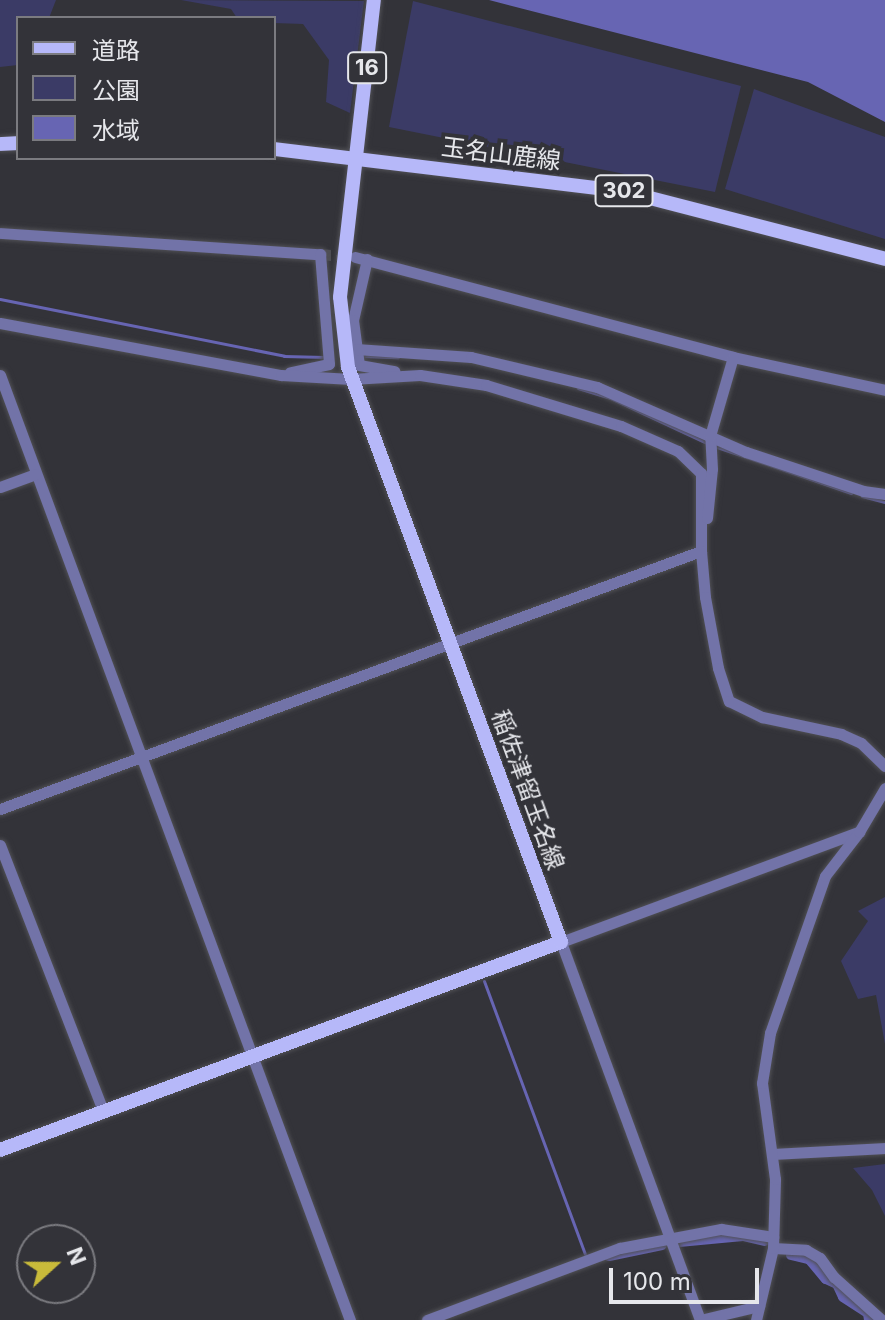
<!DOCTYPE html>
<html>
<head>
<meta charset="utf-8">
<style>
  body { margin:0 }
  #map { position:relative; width:885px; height:1320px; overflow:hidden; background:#333339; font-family:Inter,"Noto Sans JP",sans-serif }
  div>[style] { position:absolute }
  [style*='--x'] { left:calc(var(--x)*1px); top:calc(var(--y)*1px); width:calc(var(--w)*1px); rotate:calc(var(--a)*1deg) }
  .green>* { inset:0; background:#3b3b66 }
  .water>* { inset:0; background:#6765b3 }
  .stream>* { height:3px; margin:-1.5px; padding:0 1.5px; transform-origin:1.5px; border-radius:1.5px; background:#6765b3 }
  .canal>* { height:10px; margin:-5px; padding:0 5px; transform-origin:5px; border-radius:5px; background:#6765b3 }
  .minor-tunnel>* { height:11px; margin-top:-5.5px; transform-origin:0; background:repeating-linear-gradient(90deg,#4e4e54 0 11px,transparent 0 16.5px) }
  .roads { filter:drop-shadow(0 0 2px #505055) drop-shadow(0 0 2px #505055) }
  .minor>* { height:11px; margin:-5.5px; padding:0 5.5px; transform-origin:5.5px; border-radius:5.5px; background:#7273a8 }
  .major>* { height:14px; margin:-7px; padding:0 7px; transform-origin:7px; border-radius:7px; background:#b6b8f9 }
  span { translate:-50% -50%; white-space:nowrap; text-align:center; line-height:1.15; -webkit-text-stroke:8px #333339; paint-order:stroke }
  .shield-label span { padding:2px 6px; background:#333339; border:2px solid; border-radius:6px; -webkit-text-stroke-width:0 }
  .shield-label { font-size:22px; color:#e6e7eb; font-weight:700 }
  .street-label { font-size:24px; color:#e6e7eb }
  .legend { position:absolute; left:16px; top:16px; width:260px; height:144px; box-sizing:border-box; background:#333339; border:2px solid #7b7b80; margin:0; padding:10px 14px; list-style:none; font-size:24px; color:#e6e7eb }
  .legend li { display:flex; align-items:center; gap:16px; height:40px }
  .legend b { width:40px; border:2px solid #7b7b80 }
  .north { position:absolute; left:16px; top:1224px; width:80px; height:80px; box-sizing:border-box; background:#333339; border:2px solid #7b7b80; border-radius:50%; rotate:69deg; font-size:22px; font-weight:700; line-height:32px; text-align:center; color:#e6e7eb }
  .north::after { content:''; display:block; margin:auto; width:28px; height:36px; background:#c9bb3a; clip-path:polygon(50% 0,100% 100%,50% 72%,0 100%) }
  .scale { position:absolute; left:609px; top:1268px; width:150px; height:36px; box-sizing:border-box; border:4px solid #e6e7eb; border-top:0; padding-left:10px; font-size:24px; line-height:28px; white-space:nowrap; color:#e6e7eb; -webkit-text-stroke:6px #333339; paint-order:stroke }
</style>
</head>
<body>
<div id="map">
  <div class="green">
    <div style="clip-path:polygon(0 0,56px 0,49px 18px,18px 18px,18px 65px,0 67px)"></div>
    <div style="clip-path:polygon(181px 0,364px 1px,350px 113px,326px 102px,329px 60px,303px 24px,274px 23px,274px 18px,237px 18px,231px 9px)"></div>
    <div style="clip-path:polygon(413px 1px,741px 86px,715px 192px,389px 127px)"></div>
    <div style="clip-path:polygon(754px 89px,885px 137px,885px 239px,725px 189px)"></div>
    <div style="clip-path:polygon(885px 897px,885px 1044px,876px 995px,858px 999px,841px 961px,868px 921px,858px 911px)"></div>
    <div style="clip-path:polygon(885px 1164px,885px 1216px,872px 1190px,853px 1168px)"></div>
  </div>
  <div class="water">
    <div style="clip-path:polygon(489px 0,885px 0,885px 122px,808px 82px)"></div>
  </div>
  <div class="stream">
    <div style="--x:0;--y:299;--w:290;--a:11.3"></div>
    <div style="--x:284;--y:356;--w:40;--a:1.4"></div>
    <div style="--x:363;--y:356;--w:35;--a:2"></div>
    <div style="--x:578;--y:388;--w:34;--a:17"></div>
    <div style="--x:610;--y:398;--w:107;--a:24.9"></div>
    <div style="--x:714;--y:446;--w:145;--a:18.9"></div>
    <div style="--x:862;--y:496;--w:24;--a:15"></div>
    <div style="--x:484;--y:981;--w:291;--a:69.7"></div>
  </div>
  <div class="canal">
    <div style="--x:679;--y:1242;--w:64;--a:-5.4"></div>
    <div style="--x:743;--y:1236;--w:22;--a:13"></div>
    <div style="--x:791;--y:1255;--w:18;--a:13"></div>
    <div style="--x:809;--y:1259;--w:26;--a:50"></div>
    <div style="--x:826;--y:1279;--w:12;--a:24"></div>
    <div style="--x:837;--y:1284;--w:14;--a:65"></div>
    <div style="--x:843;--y:1297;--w:30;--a:33"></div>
    <div style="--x:868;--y:1313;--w:7;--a:82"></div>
    <div style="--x:609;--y:1256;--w:54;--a:-11.7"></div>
  </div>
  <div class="minor-tunnel">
    <div style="--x:320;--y:254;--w:32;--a:5"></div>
  </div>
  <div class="roads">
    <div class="minor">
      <div style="--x:0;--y:233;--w:321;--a:3.8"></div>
      <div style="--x:320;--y:254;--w:110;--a:85.3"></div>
      <div style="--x:329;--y:364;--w:40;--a:168"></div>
      <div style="--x:355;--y:257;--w:391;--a:14.8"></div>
      <div style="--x:733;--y:357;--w:156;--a:12.2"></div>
      <div style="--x:367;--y:259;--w:63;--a:102.9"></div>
      <div style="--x:353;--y:320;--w:45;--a:82.4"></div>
      <div style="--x:359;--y:365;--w:36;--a:10"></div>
      <div style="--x:0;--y:323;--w:286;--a:10.5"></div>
      <div style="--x:281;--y:375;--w:70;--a:3.3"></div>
      <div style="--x:351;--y:379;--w:69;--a:-3.3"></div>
      <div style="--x:420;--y:375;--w:67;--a:8.6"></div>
      <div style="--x:486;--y:385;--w:141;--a:16.9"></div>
      <div style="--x:621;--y:426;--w:62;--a:23.7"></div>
      <div style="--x:678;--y:451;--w:32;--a:44"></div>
      <div style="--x:701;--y:473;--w:78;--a:90"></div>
      <div style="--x:701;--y:551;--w:46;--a:85"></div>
      <div style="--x:705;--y:597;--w:72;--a:79.6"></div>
      <div style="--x:718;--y:668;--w:35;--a:72"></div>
      <div style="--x:729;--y:701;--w:37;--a:26"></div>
      <div style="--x:762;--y:717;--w:81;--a:12.1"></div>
      <div style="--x:841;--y:734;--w:22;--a:24"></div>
      <div style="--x:861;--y:743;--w:33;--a:44"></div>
      <div style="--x:356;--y:349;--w:115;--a:4"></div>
      <div style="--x:471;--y:357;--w:130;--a:13.4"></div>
      <div style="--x:597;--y:387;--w:163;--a:23.6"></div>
      <div style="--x:746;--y:452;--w:123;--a:18.4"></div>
      <div style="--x:863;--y:491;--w:22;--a:8"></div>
      <div style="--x:0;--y:375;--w:1008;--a:69.68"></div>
      <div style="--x:0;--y:487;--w:38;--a:-20"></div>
      <div style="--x:707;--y:518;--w:49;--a:-84.2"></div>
      <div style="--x:712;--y:469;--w:33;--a:-93"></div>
      <div style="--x:710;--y:436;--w:82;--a:-73.8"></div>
      <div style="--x:0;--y:809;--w:747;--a:-20.21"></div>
      <div style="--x:0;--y:845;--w:285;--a:68.8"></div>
      <div style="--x:103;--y:1111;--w:4;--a:135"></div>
      <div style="--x:773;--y:1154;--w:112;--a:-3.1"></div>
      <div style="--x:773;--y:1248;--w:33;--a:3"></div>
      <div style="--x:806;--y:1250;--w:16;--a:30"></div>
      <div style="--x:820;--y:1258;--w:24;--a:54"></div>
      <div style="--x:834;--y:1277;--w:64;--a:41.9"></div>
      <div style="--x:427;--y:1320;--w:206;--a:-20.5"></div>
      <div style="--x:620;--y:1248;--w:103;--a:-10.7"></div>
      <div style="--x:721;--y:1229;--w:53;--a:8.7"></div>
      <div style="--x:700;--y:1320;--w:403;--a:-110.2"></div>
      <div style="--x:561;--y:942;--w:318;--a:-20.3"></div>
      <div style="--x:700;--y:1320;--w:61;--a:-13.3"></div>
      <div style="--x:756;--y:1320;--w:74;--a:-76.7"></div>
      <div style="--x:773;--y:1248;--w:69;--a:-88.3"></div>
      <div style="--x:775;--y:1179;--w:97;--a:-97.7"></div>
      <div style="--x:762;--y:1083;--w:51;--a:-80.9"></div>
      <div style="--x:770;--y:1033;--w:166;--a:-70.7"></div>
      <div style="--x:825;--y:876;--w:56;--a:-52.3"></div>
      <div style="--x:859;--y:832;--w:51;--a:-59.4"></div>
    </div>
    <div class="major">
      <div style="--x:0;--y:144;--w:18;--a:-3"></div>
      <div style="--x:274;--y:149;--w:352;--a:6.9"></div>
      <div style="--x:623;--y:191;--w:271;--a:14.5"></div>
      <div style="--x:0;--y:1150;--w:598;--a:-20.34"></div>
      <div style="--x:561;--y:942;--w:613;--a:-110.33"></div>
      <div style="--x:348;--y:367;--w:70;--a:-96.5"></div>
      <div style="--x:340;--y:297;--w:299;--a:-83.5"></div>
    </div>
  </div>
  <div class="shield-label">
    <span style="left:367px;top:68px">16</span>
    <span style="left:624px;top:191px">302</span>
  </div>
  <div class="street-label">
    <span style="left:501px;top:154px;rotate:7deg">玉名山鹿線</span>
    <span style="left:528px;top:790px;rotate:70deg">稲佐津留玉名線</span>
  </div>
  <ul class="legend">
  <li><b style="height:10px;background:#b6b8f9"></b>道路</li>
  <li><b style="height:22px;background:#3b3b66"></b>公園</li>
  <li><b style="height:22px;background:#6765b3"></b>水域</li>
  </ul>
  <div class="north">N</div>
  <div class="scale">100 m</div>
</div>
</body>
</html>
